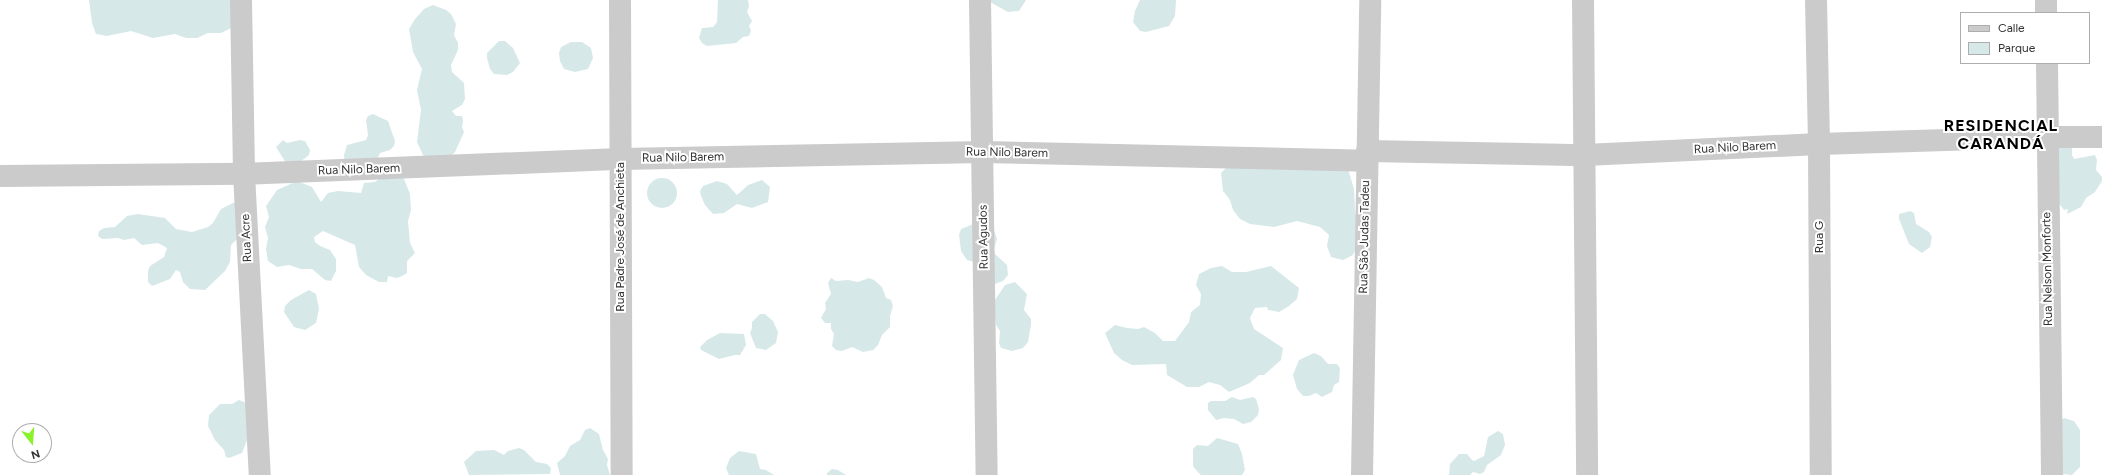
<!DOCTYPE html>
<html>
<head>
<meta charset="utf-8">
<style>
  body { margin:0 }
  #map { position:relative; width:2102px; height:475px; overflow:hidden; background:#fff; font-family:Figtree,sans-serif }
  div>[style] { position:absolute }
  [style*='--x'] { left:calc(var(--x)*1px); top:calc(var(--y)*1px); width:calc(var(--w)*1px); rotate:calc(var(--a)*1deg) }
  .green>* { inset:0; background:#d7e8e9 }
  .round { border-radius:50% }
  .minor>* { height:22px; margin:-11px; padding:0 11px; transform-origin:11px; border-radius:11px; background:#cbcbcb }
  span { translate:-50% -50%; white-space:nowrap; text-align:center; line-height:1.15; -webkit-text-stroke:4px #fff; paint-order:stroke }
  .street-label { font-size:12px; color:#313131 }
  .district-label { font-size:16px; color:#000; font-weight:700; letter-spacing:1px }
  .legend { position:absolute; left:1960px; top:12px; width:130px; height:52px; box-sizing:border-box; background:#fff; border:1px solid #adadad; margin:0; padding:5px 7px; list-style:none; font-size:12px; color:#313131 }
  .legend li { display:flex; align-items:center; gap:8px; height:20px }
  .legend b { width:20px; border:1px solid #adadad }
  .north { position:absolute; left:12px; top:423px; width:40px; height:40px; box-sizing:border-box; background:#fff; border:1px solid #adadad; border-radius:50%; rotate:163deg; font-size:11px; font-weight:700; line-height:16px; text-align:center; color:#313131 }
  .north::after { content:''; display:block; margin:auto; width:14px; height:18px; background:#89f229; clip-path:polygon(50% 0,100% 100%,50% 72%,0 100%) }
</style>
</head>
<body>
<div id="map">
  <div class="green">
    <div style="clip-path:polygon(89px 0,239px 0,231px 28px,221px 33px,208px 33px,197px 38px,186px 38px,175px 34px,153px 38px,131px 31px,107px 36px,96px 34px,92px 23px)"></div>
    <div style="clip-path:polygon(718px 0,748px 0,749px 6px,747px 12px,752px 21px,749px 26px,751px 31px,749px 36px,743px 37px,736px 43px,707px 46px,702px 43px,699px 38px,702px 28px,713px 27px,717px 22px)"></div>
    <div style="clip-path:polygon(989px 0,1026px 0,1019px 11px,1008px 12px,990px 2px)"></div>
    <div style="clip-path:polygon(1140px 0,1176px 0,1175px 16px,1169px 26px,1146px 32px,1140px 31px,1133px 22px,1135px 11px)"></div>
    <div style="clip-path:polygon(433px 5px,446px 10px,451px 14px,456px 24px,454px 35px,458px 43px,458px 50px,451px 65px,452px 72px,464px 83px,465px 99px,462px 105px,452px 111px,456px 116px,462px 116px,463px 121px,462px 127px,464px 132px,455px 152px,451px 156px,428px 158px,423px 155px,417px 142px,421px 110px,417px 90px,422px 69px,413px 52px,409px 29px,415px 19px,424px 9px)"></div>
    <div style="clip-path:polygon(499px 41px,505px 41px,513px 48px,520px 63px,513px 72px,507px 75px,494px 74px,490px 69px,487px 58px,487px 53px)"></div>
    <div style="clip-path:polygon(571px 42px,582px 42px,591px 48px,593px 58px,588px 69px,575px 72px,564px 69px,560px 61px,559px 53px,561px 47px)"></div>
    <div style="clip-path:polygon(373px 114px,388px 121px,395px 141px,394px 146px,390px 150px,380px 153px,376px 162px,345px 165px,344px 155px,347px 145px,366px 140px,368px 135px,366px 120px,368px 116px)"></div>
    <div style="clip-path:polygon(283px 140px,287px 143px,300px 140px,305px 141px,310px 150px,309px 155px,300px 162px,286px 163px,276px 147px)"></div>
    <div style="clip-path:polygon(2072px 144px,2072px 155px,2074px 159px,2095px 155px,2097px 160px,2096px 170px,2102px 177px,2102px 181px,2095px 192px,2086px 198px,2081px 207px,2067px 214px,2068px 209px,2064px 210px,2058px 202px,2050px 147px)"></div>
    <div style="clip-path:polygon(1229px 165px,1348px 169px,1354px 189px,1355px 212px,1361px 234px,1358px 245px,1353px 255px,1343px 260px,1331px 257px,1327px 246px,1329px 235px,1320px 227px,1297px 221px,1274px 227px,1250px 224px,1240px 219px,1233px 210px,1230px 200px,1223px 191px,1221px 173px)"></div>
    <div style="clip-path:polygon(394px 174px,404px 179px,410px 194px,411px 210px,408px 221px,410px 243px,415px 253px,407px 261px,407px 273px,402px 276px,397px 278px,388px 276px,387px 282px,379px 282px,366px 275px,359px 267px,355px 245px,323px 231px,314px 237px,315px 242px,320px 246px,330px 250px,336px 259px,336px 271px,331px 281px,325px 280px,312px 269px,301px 269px,289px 265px,277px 267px,268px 261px,266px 249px,268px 238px,265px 227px,269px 217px,266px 206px,277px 190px,297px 181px,312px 187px,321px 202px,328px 193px,338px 191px,361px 193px,364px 183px,375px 182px,384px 175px)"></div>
    <div class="round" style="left:647px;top:178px;width:30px;height:30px"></div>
    <div style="clip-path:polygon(762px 180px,770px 187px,768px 202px,752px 208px,737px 204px,724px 213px,713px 214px,705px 205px,701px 196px,700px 191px,703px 186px,717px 181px,727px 184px,737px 195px,748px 185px)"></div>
    <div style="clip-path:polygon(235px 202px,246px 230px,231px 245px,230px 262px,225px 271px,205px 290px,190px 289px,183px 282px,180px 272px,176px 270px,170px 279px,152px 286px,148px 282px,148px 271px,150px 266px,164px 257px,167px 248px,158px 243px,142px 245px,134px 238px,124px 240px,118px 238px,102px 239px,98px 236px,99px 231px,104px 228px,115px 227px,127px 216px,138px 214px,165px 218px,176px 229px,192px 232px,208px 227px,213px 223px,221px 209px)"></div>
    <div style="clip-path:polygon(1910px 211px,1914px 213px,1916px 224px,1929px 232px,1932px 237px,1930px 247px,1922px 253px,1909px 244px,1899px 219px,1899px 214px)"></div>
    <div style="clip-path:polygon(981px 221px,993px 227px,997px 239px,994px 249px,995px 254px,1007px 265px,1008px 275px,1003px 281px,995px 284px,978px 263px,967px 260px,961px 251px,959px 235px,961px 229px)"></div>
    <div style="clip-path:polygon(1222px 266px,1232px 272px,1246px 272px,1271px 266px,1299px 288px,1297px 299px,1289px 306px,1279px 312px,1268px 310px,1267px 307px,1255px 308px,1250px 318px,1254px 329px,1283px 348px,1281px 360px,1264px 375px,1259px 375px,1250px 383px,1229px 392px,1220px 385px,1209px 382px,1199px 387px,1187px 387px,1167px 375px,1166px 364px,1132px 365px,1122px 360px,1114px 353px,1105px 333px,1115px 325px,1127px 328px,1138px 329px,1144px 327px,1155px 333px,1163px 341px,1175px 341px,1189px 322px,1191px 312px,1200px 305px,1201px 294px,1196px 285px,1199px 274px,1211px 268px)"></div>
    <div style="clip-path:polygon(831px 278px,836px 281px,848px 280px,858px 282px,869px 278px,874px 280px,882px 287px,886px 298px,891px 300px,893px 306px,890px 316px,890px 327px,882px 335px,878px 345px,873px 350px,863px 352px,852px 347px,842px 351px,836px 350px,832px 346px,834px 334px,831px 329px,831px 323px,825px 323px,821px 318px,826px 309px,825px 303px,831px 294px,828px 283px)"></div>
    <div style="clip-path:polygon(1015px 282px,1027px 294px,1024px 310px,1031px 319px,1031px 325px,1028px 342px,1023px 348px,1012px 351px,1001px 348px,999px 343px,1000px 331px,996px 325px,994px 305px,995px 300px,1005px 285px)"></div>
    <div style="clip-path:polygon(309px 290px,316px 294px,319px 309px,316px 323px,305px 330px,294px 327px,284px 312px,285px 306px,291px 300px)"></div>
    <div style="clip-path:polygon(760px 314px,765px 314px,773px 321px,778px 332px,776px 343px,766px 350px,756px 348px,750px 333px,752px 328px,752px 322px)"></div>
    <div style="clip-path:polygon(720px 333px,744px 334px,746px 345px,740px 355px,735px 355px,719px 359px,701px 350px,700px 347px,707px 340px)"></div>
    <div style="clip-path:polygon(1314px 353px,1321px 356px,1328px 364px,1337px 364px,1340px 368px,1339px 382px,1334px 385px,1332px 392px,1322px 397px,1316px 393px,1309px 396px,1303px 396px,1297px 389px,1293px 375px,1299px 360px)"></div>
    <div style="clip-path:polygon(1232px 397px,1240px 400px,1253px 397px,1256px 399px,1259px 409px,1258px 415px,1251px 422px,1243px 424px,1234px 419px,1224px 418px,1216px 420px,1208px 410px,1208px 403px,1211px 401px,1225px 401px)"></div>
    <div style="clip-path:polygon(239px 400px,244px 402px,252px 409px,253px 431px,247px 440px,242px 453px,229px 458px,226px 457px,224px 450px,215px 440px,208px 426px,209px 415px,220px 404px,232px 404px)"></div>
    <div style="clip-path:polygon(2064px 418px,2074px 421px,2080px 430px,2080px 467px,2072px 475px,2062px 474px,2059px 422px)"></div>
    <div style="clip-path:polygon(590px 428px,599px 434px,603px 450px,608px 459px,607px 465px,610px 475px,560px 475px,557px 463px,565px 456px,570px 446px,580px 440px,585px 430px)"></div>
    <div style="clip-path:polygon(1498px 431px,1503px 434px,1505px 445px,1501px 455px,1487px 465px,1484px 472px,1480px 474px,1473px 472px,1470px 475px,1449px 475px,1450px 464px,1459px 454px,1467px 454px,1472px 460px,1474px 461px,1484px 456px,1488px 437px)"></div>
    <div style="clip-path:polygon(1217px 438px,1238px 444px,1242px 454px,1245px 470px,1242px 475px,1201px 475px,1196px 470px,1193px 466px,1193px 449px,1197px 445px,1208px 446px)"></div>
    <div style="clip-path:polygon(519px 448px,524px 450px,536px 462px,547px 464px,551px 468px,550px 474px,469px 475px,464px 462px,476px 451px,494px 450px,504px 455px,508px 451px)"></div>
    <div style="clip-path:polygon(739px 451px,756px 454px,760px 469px,766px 470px,774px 475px,729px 475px,726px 468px,730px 458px)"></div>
    <div style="clip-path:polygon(832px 469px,838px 470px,846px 475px,827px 475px,827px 473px)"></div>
  </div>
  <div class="minor">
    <div style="--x:241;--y:0;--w:174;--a:89"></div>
    <div style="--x:244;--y:174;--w:301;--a:87"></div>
    <div style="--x:620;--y:0;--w:475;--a:89.8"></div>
    <div style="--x:980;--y:0;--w:475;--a:89.2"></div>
    <div style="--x:1583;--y:0;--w:475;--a:89.5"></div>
    <div style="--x:1816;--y:0;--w:144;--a:88.8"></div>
    <div style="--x:1819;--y:144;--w:331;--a:89.7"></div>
    <div style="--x:2046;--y:0;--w:13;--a:90"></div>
    <div style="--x:2047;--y:63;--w:412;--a:89.3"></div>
    <div style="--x:1367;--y:151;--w:218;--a:1.1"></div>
    <div style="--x:1585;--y:155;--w:234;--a:-2.7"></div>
    <div style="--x:1819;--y:144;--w:229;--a:-1.8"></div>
    <div style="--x:2048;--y:137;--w:54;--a:0"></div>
    <div style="--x:0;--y:176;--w:244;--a:-0.5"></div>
    <div style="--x:244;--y:174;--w:377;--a:-2.3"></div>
    <div style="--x:621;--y:159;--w:362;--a:-1.1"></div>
    <div style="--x:983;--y:152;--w:384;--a:1.3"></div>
    <div style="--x:1362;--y:475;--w:475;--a:-89"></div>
  </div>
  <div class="street-label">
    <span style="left:1735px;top:148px;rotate:-3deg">Rua Nilo Barem</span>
    <span style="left:1007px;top:153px;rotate:1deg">Rua Nilo Barem</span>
    <span style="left:683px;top:158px;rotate:-1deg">Rua Nilo Barem</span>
    <span style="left:359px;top:170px;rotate:-2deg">Rua Nilo Barem</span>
    <span style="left:621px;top:237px;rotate:-90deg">Rua Padre José de Anchieta</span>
    <span style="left:984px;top:237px;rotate:-91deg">Rua Agudos</span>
    <span style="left:1365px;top:237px;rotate:-89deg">Rua São Judas Tadeu</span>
    <span style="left:1820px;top:237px;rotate:-90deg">Rua G</span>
    <span style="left:247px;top:238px;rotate:-93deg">Rua Acre</span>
    <span style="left:2048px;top:269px;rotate:-91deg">Rua Nelson Monforte</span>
  </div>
  <div class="district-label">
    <span style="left:2001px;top:135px">RESIDENCIAL<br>CARANDÁ</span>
  </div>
  <ul class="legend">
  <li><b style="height:5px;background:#cbcbcb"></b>Calle</li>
  <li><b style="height:11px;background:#d7e8e9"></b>Parque</li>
  </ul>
  <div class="north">N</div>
</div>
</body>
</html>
